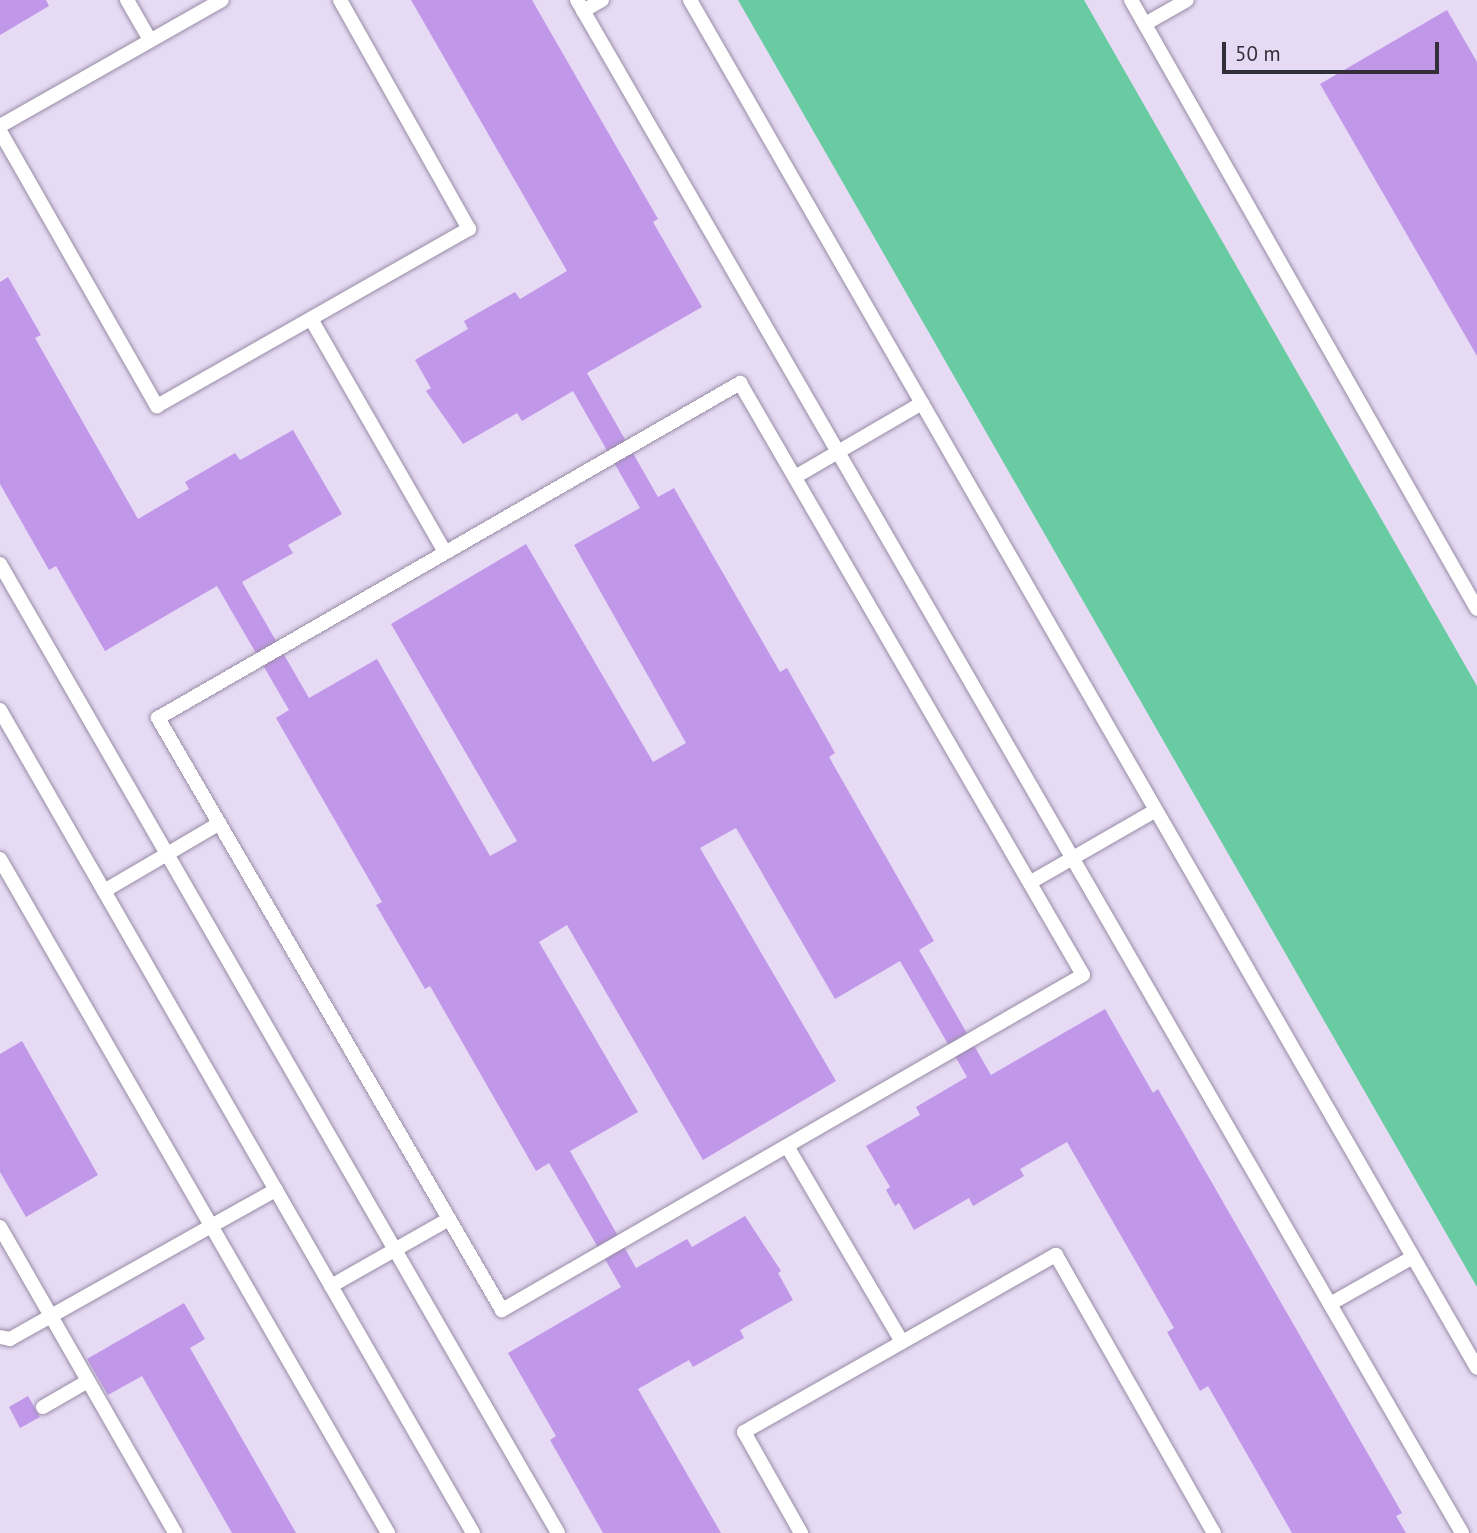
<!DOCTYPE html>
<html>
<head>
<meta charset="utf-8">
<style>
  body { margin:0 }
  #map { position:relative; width:1477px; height:1533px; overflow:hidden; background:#e6daf4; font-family:"PT Sans",sans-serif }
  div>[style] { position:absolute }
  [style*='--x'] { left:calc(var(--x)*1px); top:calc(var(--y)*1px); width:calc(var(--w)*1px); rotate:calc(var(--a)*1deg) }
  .green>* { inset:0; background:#68cba1 }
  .building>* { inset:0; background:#c198e9 }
  .roads { filter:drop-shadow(0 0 2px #988da5) drop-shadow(0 0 2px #988da5) }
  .service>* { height:14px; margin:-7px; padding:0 7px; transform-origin:7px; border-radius:7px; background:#fff }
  span { translate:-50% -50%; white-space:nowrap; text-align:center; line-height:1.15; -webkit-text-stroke:5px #e6daf4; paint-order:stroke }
  .scale { position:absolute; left:1222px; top:42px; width:217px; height:32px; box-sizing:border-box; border:4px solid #332f39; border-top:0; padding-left:9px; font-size:21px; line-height:24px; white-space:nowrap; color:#332f39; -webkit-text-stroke:5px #e6daf4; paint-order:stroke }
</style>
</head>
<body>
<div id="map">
  <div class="green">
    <div style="clip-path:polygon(738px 0,1084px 0,1477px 686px,1477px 1287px)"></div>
  </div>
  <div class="building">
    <div style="clip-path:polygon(0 0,46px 0,49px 6px,0 35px)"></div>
    <div style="clip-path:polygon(411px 0,532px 0,658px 219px,653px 222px,702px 307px,587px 373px,658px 497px,674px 488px,780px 672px,787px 668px,835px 753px,829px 757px,934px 941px,919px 950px,991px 1075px,1105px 1009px,1153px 1093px,1158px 1089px,1402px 1513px,1396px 1516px,1406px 1533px,1292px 1533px,1208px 1386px,1200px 1391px,1167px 1332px,1174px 1328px,1067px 1142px,1020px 1169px,1024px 1176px,973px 1206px,969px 1198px,914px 1230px,899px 1203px,895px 1206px,886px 1190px,890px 1187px,866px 1146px,920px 1115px,916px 1107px,967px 1077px,900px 961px,835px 999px,736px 828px,700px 848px,836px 1081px,703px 1160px,567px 925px,539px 942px,638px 1112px,570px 1151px,636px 1268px,687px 1239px,692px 1247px,745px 1216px,781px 1271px,778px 1273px,793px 1300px,740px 1330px,744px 1338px,693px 1367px,689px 1360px,638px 1389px,721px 1533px,603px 1533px,550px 1440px,556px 1436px,508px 1353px,621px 1287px,549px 1163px,536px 1171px,430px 986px,425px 989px,376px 905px,382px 902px,276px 718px,289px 710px,217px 586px,105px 651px,56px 566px,49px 570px,0 484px,0 282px,8px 277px,41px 335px,35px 338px,138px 519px,189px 489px,185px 482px,235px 453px,240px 460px,293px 430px,342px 514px,288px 545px,293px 553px,242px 582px,309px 698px,377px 659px,490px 856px,517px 841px,391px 624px,526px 544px,653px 762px,686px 743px,574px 545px,640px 508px,573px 391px,522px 421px,517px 413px,463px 444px,426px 391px,431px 388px,415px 360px,468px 329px,464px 321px,515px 292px,520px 299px,567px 271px)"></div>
    <div style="clip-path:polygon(1447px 10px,1477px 62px,1477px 356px,1320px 84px)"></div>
    <div style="clip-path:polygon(22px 1041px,98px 1175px,26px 1217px,0 1172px,0 1054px)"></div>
    <div style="clip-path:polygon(184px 1303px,205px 1339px,190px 1348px,296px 1533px,232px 1533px,142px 1376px,108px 1395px,87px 1359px)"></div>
    <div style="clip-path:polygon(28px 1396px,40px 1417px,20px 1428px,9px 1407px)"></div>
  </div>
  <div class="roads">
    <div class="service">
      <div style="--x:127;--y:0;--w:46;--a:60.1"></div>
      <div style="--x:577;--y:0;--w:1770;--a:60"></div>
      <div style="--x:690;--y:0;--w:1578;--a:60.09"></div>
      <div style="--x:1131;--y:0;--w:700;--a:60.4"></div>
      <div style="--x:583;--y:11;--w:22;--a:-30"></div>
      <div style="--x:1145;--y:24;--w:48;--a:-29.7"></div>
      <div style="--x:0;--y:126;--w:255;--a:-29.6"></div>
      <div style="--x:0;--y:131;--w:317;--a:60.3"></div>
      <div style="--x:157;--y:406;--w:359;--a:-29.6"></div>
      <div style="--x:469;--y:229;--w:263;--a:-119.4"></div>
      <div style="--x:311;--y:319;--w:269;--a:60.1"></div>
      <div style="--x:740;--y:383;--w:684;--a:59.91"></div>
      <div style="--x:1083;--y:975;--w:671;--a:150.03"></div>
      <div style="--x:502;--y:1310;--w:685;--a:-120.16"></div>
      <div style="--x:158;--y:718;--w:672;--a:-29.92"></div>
      <div style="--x:795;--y:477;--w:147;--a:-30.2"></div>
      <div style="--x:0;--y:564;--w:1118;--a:60.06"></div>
      <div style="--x:0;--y:710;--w:949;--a:60.11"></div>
      <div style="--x:0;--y:859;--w:778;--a:60.07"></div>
      <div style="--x:1031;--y:882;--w:144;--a:-29.9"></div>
      <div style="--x:104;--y:891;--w:134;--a:-30.4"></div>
      <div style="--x:787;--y:1146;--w:227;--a:59.6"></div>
      <div style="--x:0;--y:1227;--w:353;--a:60.2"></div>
      <div style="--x:331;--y:1286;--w:136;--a:-29.6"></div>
      <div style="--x:1330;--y:1304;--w:95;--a:-29.5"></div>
      <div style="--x:0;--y:1337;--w:10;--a:11"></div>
      <div style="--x:10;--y:1339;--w:305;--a:-29.3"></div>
      <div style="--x:43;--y:1407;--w:52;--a:-30"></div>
      <div style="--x:801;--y:1533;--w:116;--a:-119.4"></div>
      <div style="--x:744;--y:1432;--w:359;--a:-29.6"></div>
      <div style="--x:1056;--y:1255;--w:320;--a:60.4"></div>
    </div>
  </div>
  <div class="scale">50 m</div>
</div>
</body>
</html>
